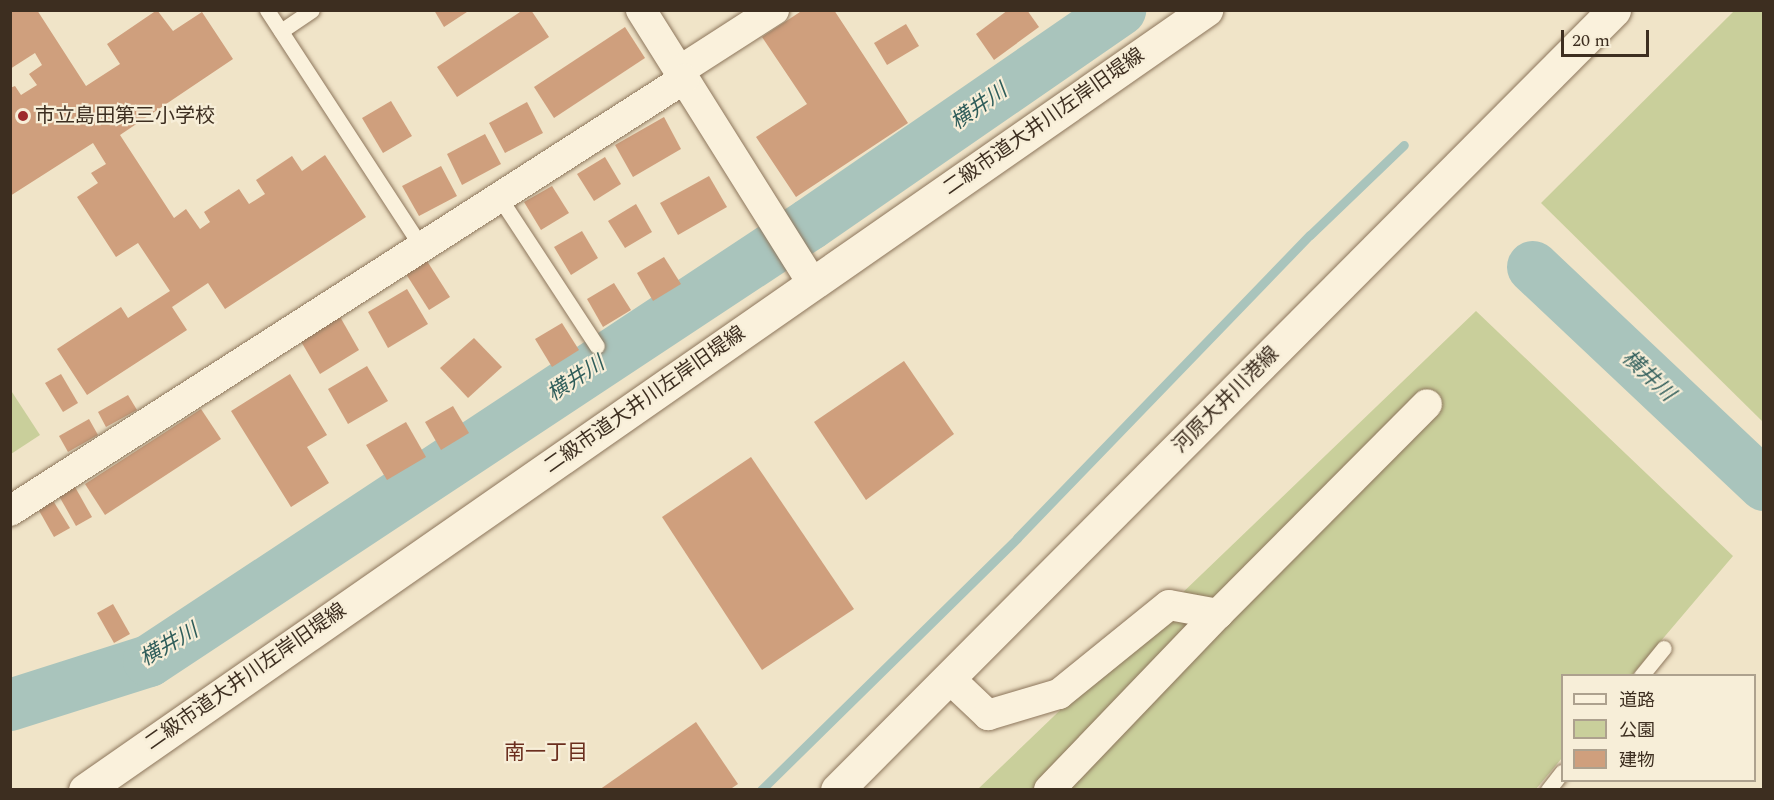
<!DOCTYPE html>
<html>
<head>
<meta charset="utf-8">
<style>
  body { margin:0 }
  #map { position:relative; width:1774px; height:800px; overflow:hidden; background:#f0e4c8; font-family:Spectral,"Noto Sans JP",serif }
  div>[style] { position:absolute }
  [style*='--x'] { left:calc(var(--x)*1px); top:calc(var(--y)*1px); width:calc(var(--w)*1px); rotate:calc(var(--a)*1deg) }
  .green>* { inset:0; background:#c9cf9b }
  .stream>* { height:9px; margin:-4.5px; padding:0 4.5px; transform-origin:4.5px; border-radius:4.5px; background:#a9c4bc }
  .river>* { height:52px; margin:-26px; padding:0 26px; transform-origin:26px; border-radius:26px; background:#a9c4bc }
  .building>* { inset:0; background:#cf9f7d }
  .roads { filter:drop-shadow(0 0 2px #8d765c) drop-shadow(0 0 2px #8d765c) }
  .service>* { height:15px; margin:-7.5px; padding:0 7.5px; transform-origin:7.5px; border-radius:7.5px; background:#faf1dc }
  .minor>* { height:30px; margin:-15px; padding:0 15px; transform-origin:15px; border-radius:15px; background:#faf1dc }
  .tertiary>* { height:33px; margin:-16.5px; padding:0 16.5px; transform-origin:16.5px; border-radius:16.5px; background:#faf1dc }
  .secondary>* { height:33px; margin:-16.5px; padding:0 16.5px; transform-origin:16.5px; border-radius:16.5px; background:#faf1dc }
  .dots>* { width:16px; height:16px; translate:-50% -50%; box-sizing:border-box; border:3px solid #f7eed8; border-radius:50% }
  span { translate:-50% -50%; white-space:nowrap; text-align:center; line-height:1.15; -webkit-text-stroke:4.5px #f7eed8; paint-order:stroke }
  .poi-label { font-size:20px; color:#3d2e20 }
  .left { translate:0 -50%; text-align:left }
  .street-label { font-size:20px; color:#3d2e20 }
  .water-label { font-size:21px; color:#2f5d5a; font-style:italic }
  .neighbourhood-label { font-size:21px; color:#6b2e1e }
  .frame { position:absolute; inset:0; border:12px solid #3d2e20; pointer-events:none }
  .legend { position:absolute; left:1561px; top:674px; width:195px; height:108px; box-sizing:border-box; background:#f7eed8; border:2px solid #ada18e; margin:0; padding:8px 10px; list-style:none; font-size:18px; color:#3d2e20 }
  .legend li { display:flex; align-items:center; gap:12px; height:30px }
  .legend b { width:30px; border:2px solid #ada18e }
  .scale { position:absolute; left:1561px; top:30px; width:88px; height:27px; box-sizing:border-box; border:3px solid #3d2e20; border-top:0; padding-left:8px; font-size:18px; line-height:21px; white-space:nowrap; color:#3d2e20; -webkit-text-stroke:4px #f7eed8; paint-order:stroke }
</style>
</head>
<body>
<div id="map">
  <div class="green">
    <div style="clip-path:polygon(1734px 11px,1763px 11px,1763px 422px,1541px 203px)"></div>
    <div style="clip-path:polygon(1476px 311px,1733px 556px,1632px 675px,1562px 676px,1562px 758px,1536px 789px,977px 790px)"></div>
    <div style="clip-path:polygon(10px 389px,40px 435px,11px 454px,10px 454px)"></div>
  </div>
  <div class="stream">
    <div style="--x:761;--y:790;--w:359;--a:-44.5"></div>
    <div style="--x:1017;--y:538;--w:421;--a:-46"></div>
    <div style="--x:1310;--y:235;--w:130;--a:-43.8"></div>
  </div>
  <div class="river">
    <div style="--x:1533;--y:267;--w:318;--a:43.3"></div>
    <div style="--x:10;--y:705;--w:146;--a:-17.6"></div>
    <div style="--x:149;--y:661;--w:792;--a:-33.47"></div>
    <div style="--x:810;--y:224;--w:377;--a:-34.6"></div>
  </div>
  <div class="building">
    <div style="clip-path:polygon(10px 10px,37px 10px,86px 86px,120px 64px,107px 44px,157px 10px,173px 31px,202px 12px,233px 59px,120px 135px,174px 218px,186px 209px,200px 229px,210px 222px,204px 212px,239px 189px,249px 204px,265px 194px,256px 180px,292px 156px,302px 171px,325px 155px,366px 217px,225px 309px,208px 283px,172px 307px,187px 330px,87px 395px,57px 349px,121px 307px,128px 318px,170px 291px,138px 243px,116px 257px,77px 197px,98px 183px,91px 173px,106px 164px,93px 143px,10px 196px,10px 88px,15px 86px,21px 95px,37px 85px,29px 74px,42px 65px,35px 53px,10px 69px)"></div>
    <div style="clip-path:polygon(434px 10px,470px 10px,444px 27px)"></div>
    <div style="clip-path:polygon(523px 10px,531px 10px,549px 37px,457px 97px,437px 67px)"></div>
    <div style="clip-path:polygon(803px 10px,834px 10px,908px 123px,796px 197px,756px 137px,807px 104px,762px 37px)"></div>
    <div style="clip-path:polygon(1008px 10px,1027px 10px,1039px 27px,994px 60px,976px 34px)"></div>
    <div style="clip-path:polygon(906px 24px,919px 46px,887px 65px,874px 43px)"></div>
    <div style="clip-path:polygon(625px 27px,645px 58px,554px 118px,534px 87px)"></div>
    <div style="clip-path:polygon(391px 101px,412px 136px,383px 153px,362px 118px)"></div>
    <div style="clip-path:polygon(527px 102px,543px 133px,505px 153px,489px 123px)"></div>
    <div style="clip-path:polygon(664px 117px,681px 149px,633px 177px,615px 145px)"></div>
    <div style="clip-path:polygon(485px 134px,501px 164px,462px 185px,447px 154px)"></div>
    <div style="clip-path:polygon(605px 157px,621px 184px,594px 201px,577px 174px)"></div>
    <div style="clip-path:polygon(441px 166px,457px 196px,419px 216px,402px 186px)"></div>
    <div style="clip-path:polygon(709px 176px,727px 207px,678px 235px,660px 203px)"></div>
    <div style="clip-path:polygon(552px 186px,569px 213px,541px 230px,524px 202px)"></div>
    <div style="clip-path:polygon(636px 204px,652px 232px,625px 248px,608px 221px)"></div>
    <div style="clip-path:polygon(582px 231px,598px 258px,571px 275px,554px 247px)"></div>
    <div style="clip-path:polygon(664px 257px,681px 284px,653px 301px,637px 273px)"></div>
    <div style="clip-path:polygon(427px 261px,450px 297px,429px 310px,406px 274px)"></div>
    <div style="clip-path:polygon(614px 283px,631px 310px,603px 327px,587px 299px)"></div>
    <div style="clip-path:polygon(407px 289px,428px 324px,388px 348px,368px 312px)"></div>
    <div style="clip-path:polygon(339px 315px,359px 350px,320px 374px,299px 338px)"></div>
    <div style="clip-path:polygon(562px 323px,579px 350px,552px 367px,535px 339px)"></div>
    <div style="clip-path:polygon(474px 338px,502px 367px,468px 398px,440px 368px)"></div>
    <div style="clip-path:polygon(904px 361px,954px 434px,866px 500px,814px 422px)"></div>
    <div style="clip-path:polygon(367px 366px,388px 401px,348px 424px,328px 389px)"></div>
    <div style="clip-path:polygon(61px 374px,78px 403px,63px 412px,45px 383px)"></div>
    <div style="clip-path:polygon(290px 374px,327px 435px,307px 447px,329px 483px,291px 507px,231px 411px)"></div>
    <div style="clip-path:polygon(128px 395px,137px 410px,106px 427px,98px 412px)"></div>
    <div style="clip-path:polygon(453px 406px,469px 433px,441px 450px,425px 422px)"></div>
    <div style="clip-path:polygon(201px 409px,221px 439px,105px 515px,85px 484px)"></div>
    <div style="clip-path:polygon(89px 419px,98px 435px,68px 452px,59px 436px)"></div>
    <div style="clip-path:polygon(406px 422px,426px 457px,387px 480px,366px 445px)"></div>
    <div style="clip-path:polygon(751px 457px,854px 609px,762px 670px,662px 517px)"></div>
    <div style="clip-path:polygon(75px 487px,92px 517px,76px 526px,59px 496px)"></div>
    <div style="clip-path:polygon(52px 499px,70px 528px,54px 537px,37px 507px)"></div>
    <div style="clip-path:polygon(113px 604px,130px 634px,114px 643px,97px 613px)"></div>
    <div style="clip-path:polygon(696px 722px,738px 784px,729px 790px,599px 790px)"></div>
  </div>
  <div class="roads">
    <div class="service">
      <div style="--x:267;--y:10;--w:282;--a:56.9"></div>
      <div style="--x:281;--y:31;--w:37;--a:-34"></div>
      <div style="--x:499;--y:197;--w:178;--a:56.7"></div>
      <div style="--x:1641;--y:676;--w:36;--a:-51"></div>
      <div style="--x:1548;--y:790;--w:23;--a:-52"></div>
    </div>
    <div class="minor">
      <div style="--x:641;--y:10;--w:322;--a:57.9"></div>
      <div style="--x:679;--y:71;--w:113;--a:-32.7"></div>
      <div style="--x:10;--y:511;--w:801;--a:-32.66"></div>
      <div style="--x:949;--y:678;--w:54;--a:43.5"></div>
      <div style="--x:988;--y:715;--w:74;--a:-16.5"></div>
      <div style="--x:1059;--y:694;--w:141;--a:-39"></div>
      <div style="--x:1169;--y:605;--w:50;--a:10.4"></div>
      <div style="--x:1218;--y:614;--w:296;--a:-45.1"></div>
      <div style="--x:1049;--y:790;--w:244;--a:-46.2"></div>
    </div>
    <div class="tertiary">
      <div style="--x:85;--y:790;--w:1366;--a:-34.83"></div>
    </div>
    <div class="secondary">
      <div style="--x:837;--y:790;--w:1101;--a:-45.11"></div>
    </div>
  </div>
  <div class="dots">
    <div style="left:23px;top:116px;background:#9e2a2b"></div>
  </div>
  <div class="poi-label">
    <span class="left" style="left:35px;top:116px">市立島田第三小学校</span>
  </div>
  <div class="street-label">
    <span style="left:1044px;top:122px;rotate:-35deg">二級市道大井川左岸旧堤線</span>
    <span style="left:645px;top:400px;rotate:-35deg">二級市道大井川左岸旧堤線</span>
    <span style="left:1226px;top:400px;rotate:-45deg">河原大井川港線</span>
    <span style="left:246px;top:677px;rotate:-35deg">二級市道大井川左岸旧堤線</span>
  </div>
  <div class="water-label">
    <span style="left:979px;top:107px;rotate:-35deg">横井川</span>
    <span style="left:1648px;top:376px;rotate:43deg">横井川</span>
    <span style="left:576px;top:379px;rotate:-33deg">横井川</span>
    <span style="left:169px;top:645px;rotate:-30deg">横井川</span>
  </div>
  <div class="neighbourhood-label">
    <span style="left:546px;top:753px">南一丁目</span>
  </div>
  <div class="frame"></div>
  <ul class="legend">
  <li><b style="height:8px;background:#faf1dc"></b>道路</li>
  <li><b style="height:16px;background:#c9cf9b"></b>公園</li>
  <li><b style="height:16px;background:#cf9f7d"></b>建物</li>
  </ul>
  <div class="scale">20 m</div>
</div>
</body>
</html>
